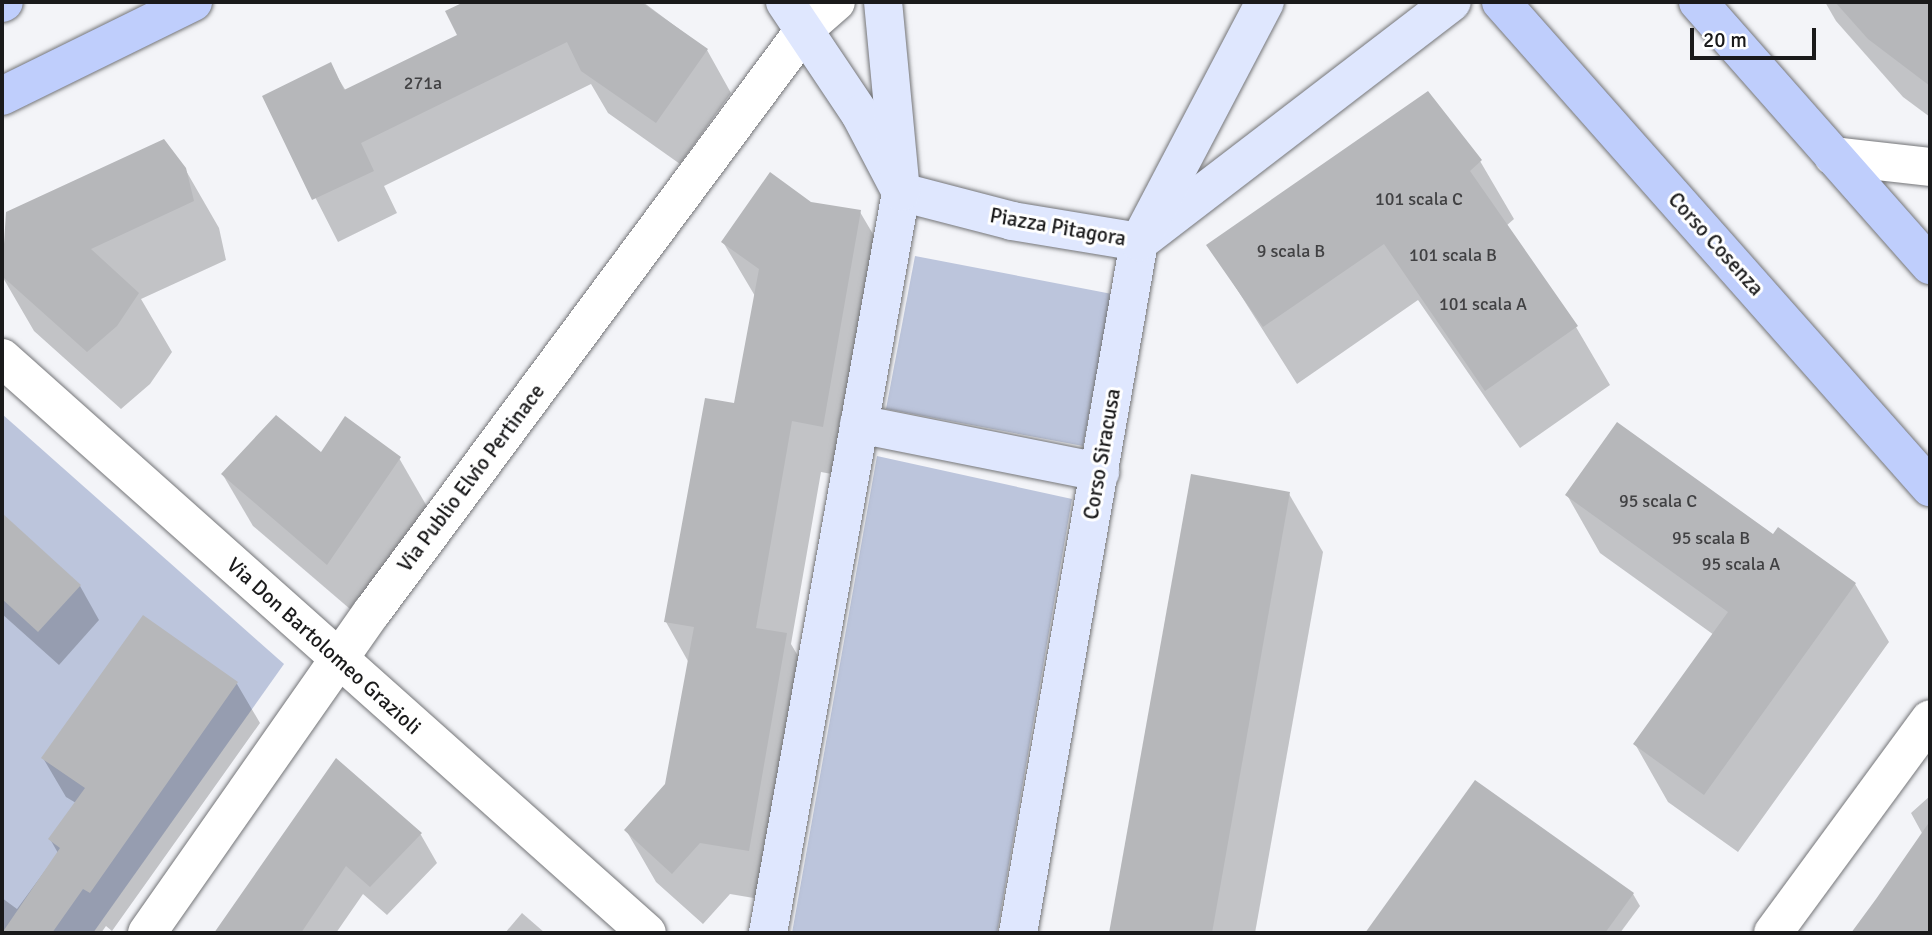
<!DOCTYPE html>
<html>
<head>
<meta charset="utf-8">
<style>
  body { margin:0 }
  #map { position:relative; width:1932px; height:935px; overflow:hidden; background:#f3f4f8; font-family:Signika,sans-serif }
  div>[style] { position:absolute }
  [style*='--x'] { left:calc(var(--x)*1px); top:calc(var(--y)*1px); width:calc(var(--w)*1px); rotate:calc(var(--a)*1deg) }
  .green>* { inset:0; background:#bcc5dc }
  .shadow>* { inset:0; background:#0003 }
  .building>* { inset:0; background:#b6b7ba }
  .roads { filter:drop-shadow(0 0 2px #747578) drop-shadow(0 0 2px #747578) }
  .street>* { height:38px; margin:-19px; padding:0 19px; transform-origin:19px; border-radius:19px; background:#fff }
  .secondary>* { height:38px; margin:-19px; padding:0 19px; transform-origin:19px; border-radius:19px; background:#dfe7fe }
  .primary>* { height:38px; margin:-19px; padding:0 19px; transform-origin:19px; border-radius:19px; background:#bfcefc }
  span { translate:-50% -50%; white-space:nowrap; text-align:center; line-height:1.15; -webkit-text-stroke:6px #fff; paint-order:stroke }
  .number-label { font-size:18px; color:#414143 }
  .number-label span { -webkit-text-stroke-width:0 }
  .street-label { font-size:21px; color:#1a1a1b }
  .frame { position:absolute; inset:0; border:4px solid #1a1a1b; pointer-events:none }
  .scale { position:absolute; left:1690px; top:28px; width:126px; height:32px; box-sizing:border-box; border:4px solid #1a1a1b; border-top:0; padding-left:9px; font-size:21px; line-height:24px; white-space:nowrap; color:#1a1a1b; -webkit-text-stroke:5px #fff; paint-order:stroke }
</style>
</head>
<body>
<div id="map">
  <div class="green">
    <div style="clip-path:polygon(915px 256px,1112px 294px,1083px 446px,886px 409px)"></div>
    <div style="clip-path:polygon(2px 414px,284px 664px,93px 933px,2px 933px)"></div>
    <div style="clip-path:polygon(877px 456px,1072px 499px,997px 933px,792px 933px)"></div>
  </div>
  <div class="shadow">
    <div style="clip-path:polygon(468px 2px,643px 2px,707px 50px,731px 93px,680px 164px,608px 113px,591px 84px,384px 186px,397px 213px,338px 242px,264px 97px,330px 65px,346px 91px,459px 36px,447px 12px)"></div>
    <div style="clip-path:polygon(1825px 2px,1930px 2px,1930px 117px,1903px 97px,1836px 21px)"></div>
    <div style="clip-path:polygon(1480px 161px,1514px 219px,1506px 226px,1576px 327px,1610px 385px,1520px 448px,1418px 300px,1297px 384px,1209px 245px)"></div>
    <div style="clip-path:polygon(185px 169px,219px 228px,226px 260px,141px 299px,172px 352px,150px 384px,121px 409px,34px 331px,2px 276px,8px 213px)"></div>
    <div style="clip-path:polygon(811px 203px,860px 212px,890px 263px,853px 478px,821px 472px,791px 644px,816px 687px,778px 902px,730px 894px,703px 924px,656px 882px,626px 830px,667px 785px,689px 663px,666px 622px,735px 405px,755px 296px,723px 242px)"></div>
    <div style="clip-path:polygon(322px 454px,399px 458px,429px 510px,357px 615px,253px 526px,223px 475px)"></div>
    <div style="clip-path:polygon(1192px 476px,1289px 494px,1323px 552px,1255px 933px,1111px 933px)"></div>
    <div style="clip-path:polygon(1567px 495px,1773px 536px,1778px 529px,1855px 584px,1889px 642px,1738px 852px,1668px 802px,1635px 744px,1714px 635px,1600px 553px)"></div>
    <div style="clip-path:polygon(2px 515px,80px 586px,99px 620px,59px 665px,2px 614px)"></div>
    <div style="clip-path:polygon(143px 617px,237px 684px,260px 723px,112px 931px,106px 926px,101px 933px,2px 933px,2px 898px,17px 909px,58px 853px,50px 839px,76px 803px,66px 797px,43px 758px)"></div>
    <div style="clip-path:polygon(336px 761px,421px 835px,437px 863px,387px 915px,363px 894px,336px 933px,218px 933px)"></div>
    <div style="clip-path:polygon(1476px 782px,1633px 894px,1640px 906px,1620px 933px,1367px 933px)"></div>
    <div style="clip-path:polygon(1930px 796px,1930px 933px,1853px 933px,1923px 835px,1911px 813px)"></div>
    <div style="clip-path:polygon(522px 913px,545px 933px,505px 933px)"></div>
  </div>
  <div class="building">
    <div style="clip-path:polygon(464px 2px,641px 2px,708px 49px,656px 123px,581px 71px,567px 42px,361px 143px,374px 171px,312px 200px,262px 96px,331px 62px,344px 90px,457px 35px,445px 11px)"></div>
    <div style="clip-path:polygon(1835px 2px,1930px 2px,1930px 86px,1868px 39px)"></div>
    <div style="clip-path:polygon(1428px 91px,1482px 160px,1470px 171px,1578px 326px,1485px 391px,1384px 244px,1263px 327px,1206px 245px)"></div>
    <div style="clip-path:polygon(164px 139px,186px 168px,194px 201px,91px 249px,139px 293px,117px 326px,87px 352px,2px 276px,6px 212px)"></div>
    <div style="clip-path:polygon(770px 172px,811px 202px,861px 210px,823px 427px,792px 421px,756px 628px,787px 633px,749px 851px,700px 843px,672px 874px,624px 830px,665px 784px,694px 627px,664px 622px,705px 398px,734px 403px,759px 269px,721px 242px)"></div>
    <div style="clip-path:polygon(276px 415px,321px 452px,345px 416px,401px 457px,327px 565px,221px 474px)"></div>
    <div style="clip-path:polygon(1617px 422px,1773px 534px,1778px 527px,1856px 583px,1704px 795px,1633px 744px,1728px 612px,1565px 495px)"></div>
    <div style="clip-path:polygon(1191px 474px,1290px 492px,1212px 933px,1109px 933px)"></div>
    <div style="clip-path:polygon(2px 513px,81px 585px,38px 632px,2px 599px)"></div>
    <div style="clip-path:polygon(143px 615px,238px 682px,90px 893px,83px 889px,52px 933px,2px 933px,60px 848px,48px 839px,85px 788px,41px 758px)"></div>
    <div style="clip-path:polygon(336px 758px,422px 833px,370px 887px,346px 866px,301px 933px,214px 933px)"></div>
    <div style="clip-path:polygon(1475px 780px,1634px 893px,1605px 933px,1365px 933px)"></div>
    <div style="clip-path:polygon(1930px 821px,1930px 933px,1851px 933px,1876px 899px)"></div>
  </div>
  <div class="roads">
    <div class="street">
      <div style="--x:1833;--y:156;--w:98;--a:6.5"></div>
      <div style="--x:2;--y:358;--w:864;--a:41.72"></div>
      <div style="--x:147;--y:933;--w:392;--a:-55"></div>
      <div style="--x:372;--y:612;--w:726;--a:-53.4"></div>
      <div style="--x:805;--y:29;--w:41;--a:-41.1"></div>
      <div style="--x:1773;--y:933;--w:265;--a:-53.7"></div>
    </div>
    <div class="secondary">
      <div style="--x:785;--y:2;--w:135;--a:56.2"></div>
      <div style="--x:860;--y:114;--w:88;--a:62.3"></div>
      <div style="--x:901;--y:192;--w:115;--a:14.6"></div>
      <div style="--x:1012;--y:221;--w:129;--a:9.4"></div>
      <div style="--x:1139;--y:242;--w:394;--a:-37.5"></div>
      <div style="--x:859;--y:424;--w:246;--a:11.3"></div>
      <div style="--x:768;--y:933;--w:753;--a:-79.82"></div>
      <div style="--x:901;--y:192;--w:191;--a:-95.4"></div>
      <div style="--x:1018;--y:933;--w:702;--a:-80.07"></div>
      <div style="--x:1139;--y:242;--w:271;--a:-62.3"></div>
    </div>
    <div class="primary">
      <div style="--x:1501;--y:2;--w:648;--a:48.51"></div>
      <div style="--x:1698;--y:2;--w:351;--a:48.6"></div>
      <div style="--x:2;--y:3;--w:2;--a:-27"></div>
      <div style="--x:2;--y:96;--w:213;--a:-26.2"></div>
    </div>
  </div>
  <div class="number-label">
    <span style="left:423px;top:83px">271a</span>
    <span style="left:1419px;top:199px">101 scala C</span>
    <span style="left:1291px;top:251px">9 scala B</span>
    <span style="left:1453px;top:255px">101 scala B</span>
    <span style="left:1483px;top:304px">101 scala A</span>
    <span style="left:1658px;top:501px">95 scala C</span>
    <span style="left:1711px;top:538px">95 scala B</span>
    <span style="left:1741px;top:564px">95 scala A</span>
  </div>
  <div class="street-label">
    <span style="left:1058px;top:227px;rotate:10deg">Piazza Pitagora</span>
    <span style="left:1716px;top:244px;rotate:48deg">Corso Cosenza</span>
    <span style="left:1102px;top:454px;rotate:-80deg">Corso Siracusa</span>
    <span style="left:471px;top:478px;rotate:-53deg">Via Publio Elvio Pertinace</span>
    <span style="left:324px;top:646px;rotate:42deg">Via Don Bartolomeo Grazioli</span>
  </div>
  <div class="frame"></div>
  <div class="scale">20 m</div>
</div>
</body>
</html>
